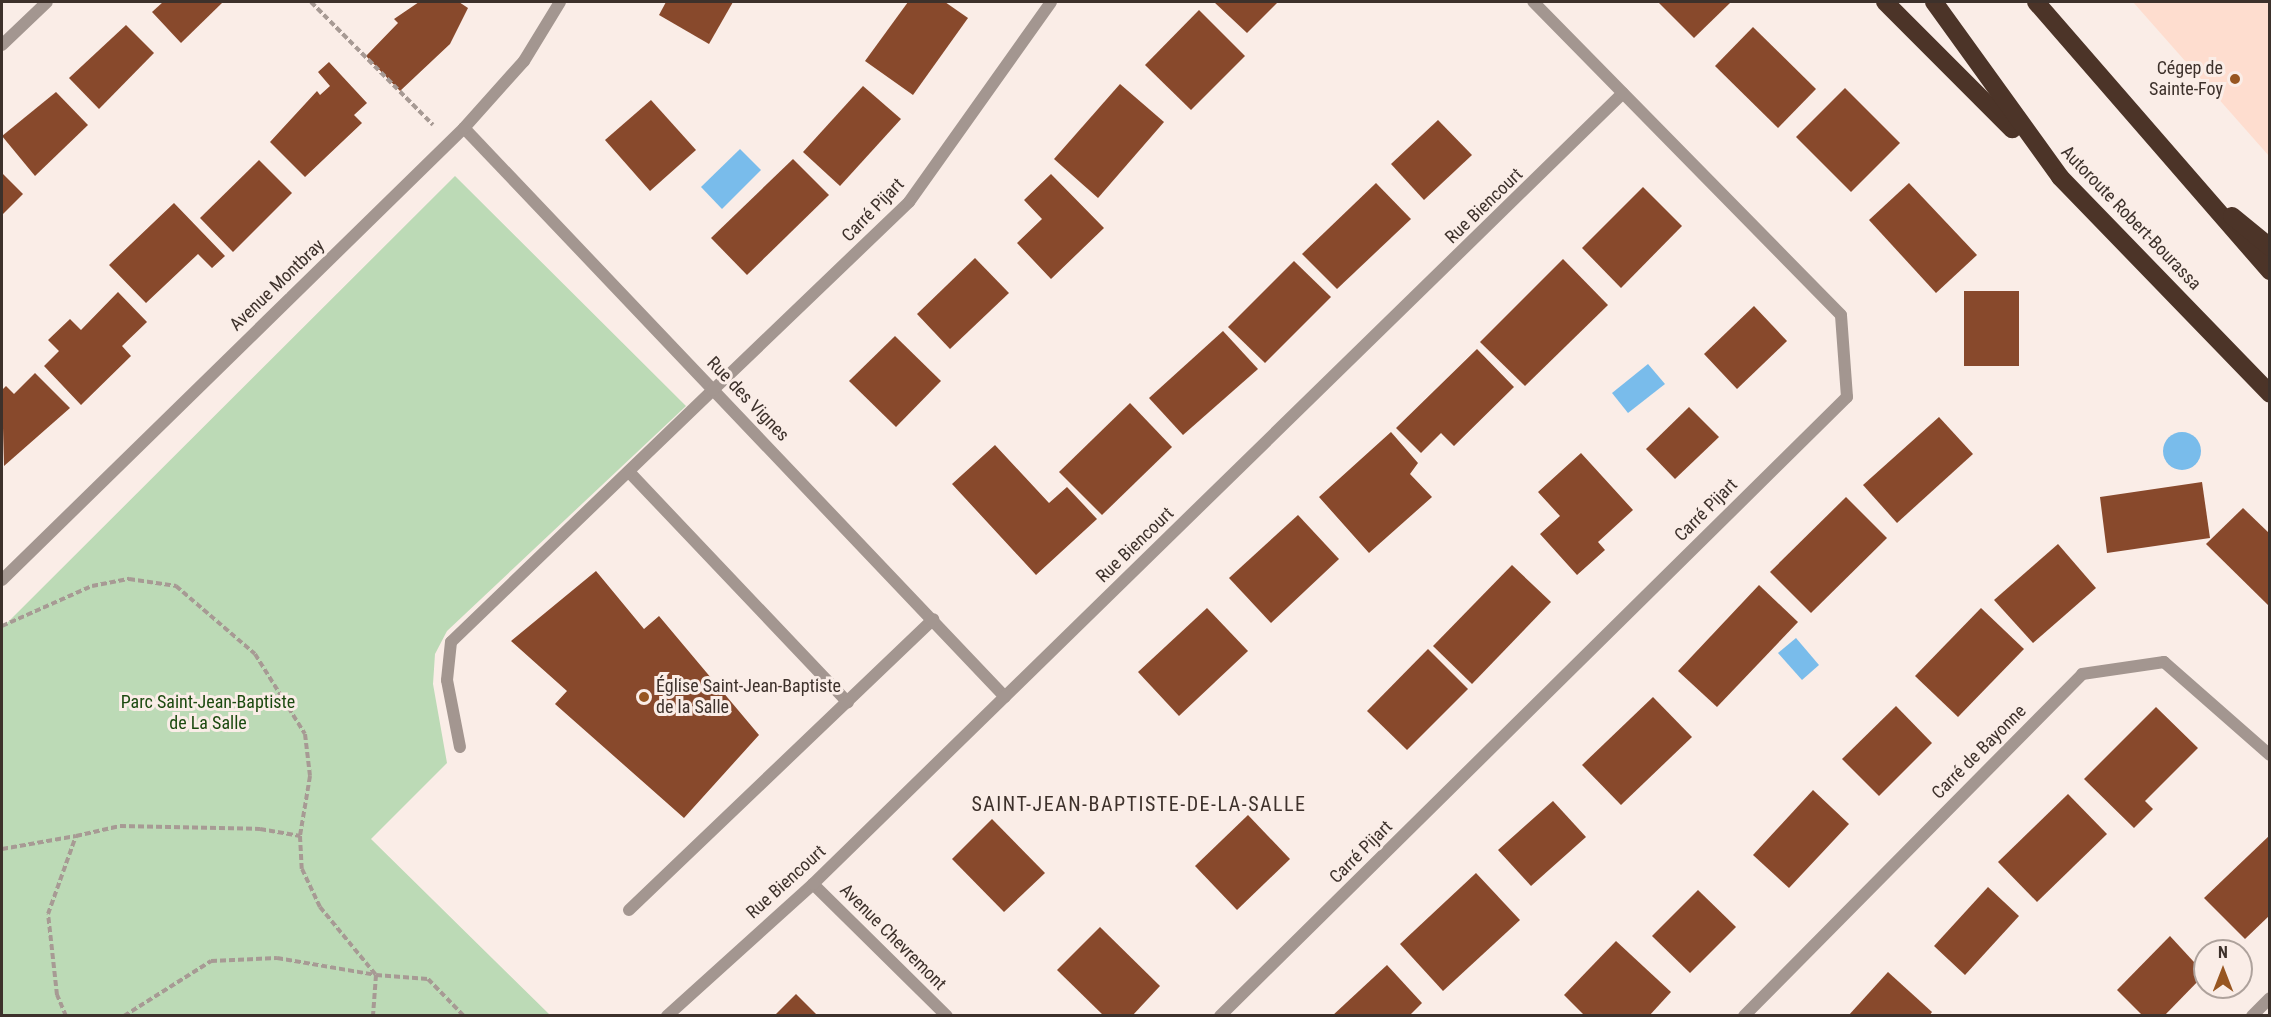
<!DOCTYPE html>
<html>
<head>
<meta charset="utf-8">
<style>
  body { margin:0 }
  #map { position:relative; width:2271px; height:1017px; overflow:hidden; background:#faede7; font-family:"Roboto Condensed",sans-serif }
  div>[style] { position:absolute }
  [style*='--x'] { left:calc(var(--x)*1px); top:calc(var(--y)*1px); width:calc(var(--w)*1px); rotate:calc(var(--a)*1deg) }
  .built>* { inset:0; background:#feddcf }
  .green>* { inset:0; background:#bcdab6 }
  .water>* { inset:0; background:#79bceb }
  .round { border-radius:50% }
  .building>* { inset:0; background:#88492c }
  .path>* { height:4px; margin-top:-2px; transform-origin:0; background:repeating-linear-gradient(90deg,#a79a94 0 6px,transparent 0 9px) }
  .service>* { height:12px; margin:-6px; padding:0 6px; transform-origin:6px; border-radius:6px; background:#a39690 }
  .minor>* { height:12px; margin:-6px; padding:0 6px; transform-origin:6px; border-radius:6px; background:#a39690 }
  .motorway>* { height:18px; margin:-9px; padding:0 9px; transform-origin:9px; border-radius:9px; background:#4c3428 }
  .dots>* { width:16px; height:16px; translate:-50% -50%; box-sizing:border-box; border:3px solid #faede7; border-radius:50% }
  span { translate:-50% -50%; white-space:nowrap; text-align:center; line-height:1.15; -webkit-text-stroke:6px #faede7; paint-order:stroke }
  .poi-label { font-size:18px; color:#3d312b }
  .right { translate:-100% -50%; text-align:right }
  .left { translate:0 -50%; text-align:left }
  .street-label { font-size:18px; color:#3d312b }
  .park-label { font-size:18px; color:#1c4a10 }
  .neighbourhood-label { font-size:20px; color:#3d312b; letter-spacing:1.5px }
  .frame { position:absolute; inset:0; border:3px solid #3d312b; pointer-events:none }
  .north { position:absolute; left:2193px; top:939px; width:60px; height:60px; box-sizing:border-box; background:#faede7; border:2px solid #aea29c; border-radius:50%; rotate:0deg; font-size:16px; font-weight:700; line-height:24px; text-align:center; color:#3d312b }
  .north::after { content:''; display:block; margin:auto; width:21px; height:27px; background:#975621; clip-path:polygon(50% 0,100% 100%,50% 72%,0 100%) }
</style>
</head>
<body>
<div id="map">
  <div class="built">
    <div style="clip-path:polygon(2133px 2px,2269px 2px,2269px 156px)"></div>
  </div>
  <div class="green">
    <div style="clip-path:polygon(455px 176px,686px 406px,447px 631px,435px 654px,433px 684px,447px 763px,371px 839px,550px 1015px,2px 1015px,2px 628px)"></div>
  </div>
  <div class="water">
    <div style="clip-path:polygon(740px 149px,761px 170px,722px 209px,701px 187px)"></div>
    <div style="clip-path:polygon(1648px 364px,1665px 384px,1628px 413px,1612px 393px)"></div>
    <div class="round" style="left:2163px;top:432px;width:38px;height:38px"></div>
    <div style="clip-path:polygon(1796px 638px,1819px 665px,1802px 680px,1778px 653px)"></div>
  </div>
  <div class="building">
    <div style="clip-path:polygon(163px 2px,223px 2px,181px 43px,152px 12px)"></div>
    <div style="clip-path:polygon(419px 2px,459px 2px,468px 8px,450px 44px,400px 91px,366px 56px,398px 23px,394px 19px)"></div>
    <div style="clip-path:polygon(666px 2px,733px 2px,709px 44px,659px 15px)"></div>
    <div style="clip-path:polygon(908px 2px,945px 2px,968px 18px,913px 95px,865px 61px)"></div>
    <div style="clip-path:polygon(1214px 2px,1278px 2px,1247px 33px)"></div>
    <div style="clip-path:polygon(1658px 2px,1731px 2px,1694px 38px)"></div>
    <div style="clip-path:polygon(1199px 10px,1245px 56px,1191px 110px,1145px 65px)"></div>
    <div style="clip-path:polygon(126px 25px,154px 53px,99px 109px,69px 78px)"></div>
    <div style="clip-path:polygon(1753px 27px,1816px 89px,1778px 128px,1715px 66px)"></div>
    <div style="clip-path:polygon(329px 62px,367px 103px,354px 115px,362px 123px,305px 177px,270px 142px,317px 91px,320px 95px,330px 86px,318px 72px)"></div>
    <div style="clip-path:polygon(1120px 84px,1164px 122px,1098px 198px,1054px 159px)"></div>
    <div style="clip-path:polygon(863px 86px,901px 119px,840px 186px,803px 152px)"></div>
    <div style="clip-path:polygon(1845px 88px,1900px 143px,1851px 192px,1796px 137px)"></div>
    <div style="clip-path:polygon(56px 92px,88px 125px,35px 176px,2px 136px)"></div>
    <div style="clip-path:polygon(651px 100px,696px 150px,650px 191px,605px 140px)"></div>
    <div style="clip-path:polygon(1438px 120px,1472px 155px,1424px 200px,1391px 164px)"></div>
    <div style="clip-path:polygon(793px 159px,829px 195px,747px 275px,711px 238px)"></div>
    <div style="clip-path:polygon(259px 160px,292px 193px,233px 252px,200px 218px)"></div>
    <div style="clip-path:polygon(2px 173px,23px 194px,2px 215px)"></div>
    <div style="clip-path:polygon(1051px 174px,1104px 228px,1051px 279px,1017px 243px,1042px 219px,1024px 200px)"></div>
    <div style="clip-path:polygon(1376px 183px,1411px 219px,1337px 289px,1302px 254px)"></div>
    <div style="clip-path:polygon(1909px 183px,1977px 255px,1936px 293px,1869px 220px)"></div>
    <div style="clip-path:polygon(1643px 187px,1682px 226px,1621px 288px,1582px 248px)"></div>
    <div style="clip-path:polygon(174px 203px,225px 256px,212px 268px,198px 254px,146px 303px,109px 265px)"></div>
    <div style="clip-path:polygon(975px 258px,1009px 293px,950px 349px,917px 314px)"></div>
    <div style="clip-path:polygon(1563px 259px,1608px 305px,1525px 386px,1480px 342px)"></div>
    <div style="clip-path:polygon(1294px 261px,1331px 297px,1265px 363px,1228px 327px)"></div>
    <div style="clip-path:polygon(1964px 291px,2019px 291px,2019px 366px,1964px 366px)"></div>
    <div style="clip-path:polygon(118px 292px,147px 322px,122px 346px,131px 356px,81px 405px,44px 366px,59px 351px,48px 340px,70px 319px,81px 330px)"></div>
    <div style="clip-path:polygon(1754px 306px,1787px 341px,1737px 389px,1704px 354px)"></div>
    <div style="clip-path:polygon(1223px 331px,1258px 369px,1183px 435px,1149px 398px)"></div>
    <div style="clip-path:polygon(895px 336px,941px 381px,896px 427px,849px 381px)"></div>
    <div style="clip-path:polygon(1477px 349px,1514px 387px,1454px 446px,1441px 433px,1421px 453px,1396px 428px)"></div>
    <div style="clip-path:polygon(35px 373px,70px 408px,4px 466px,2px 390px,6px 386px,14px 394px)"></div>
    <div style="clip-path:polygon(1130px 403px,1172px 447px,1102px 515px,1059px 472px)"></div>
    <div style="clip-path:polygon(1689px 407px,1719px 437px,1675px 479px,1646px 449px)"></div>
    <div style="clip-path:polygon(1939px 417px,1973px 454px,1897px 523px,1863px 485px)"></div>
    <div style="clip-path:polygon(1391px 432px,1418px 463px,1410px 474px,1432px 497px,1369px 553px,1319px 497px)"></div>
    <div style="clip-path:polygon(995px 445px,1049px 503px,1067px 487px,1097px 519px,1036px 575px,952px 484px)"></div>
    <div style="clip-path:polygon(1581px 453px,1633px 510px,1598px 542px,1605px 550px,1577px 575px,1540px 534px,1560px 516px,1538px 492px)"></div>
    <div style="clip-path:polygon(2202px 482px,2210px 538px,2107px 553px,2100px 497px)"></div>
    <div style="clip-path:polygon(1846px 497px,1887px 538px,1811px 613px,1770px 572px)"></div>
    <div style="clip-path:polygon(2243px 508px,2270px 534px,2270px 607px,2206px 544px)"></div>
    <div style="clip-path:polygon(1298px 515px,1339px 559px,1271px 623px,1229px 578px)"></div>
    <div style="clip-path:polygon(2058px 544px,2096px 588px,2033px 643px,1994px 600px)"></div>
    <div style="clip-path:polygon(1512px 565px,1551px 602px,1472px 684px,1433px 646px)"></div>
    <div style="clip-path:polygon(596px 571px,644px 629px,659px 616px,759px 735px,684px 818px,555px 704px,567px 691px,511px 641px)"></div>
    <div style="clip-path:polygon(1759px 585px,1798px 622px,1717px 707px,1678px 671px)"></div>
    <div style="clip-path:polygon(1207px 608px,1248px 651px,1179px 716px,1138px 672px)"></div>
    <div style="clip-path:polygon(1981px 608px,2024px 649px,1958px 717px,1915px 676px)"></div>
    <div style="clip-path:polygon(1428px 649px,1468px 689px,1407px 750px,1367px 711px)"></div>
    <div style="clip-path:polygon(1653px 697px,1692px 737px,1621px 805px,1582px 765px)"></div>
    <div style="clip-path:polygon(1896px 706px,1932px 743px,1879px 796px,1842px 759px)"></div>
    <div style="clip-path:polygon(2156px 707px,2198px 748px,2145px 801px,2153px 809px,2134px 828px,2084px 779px)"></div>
    <div style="clip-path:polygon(1813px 790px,1849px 824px,1789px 888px,1753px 855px)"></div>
    <div style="clip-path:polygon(2068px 794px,2107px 834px,2037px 902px,1998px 862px)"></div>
    <div style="clip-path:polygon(1553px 801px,1586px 837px,1531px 886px,1498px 850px)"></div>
    <div style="clip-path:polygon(1248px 815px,1290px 859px,1237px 910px,1195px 866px)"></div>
    <div style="clip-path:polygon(992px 819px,1045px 873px,1004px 912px,952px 859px)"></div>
    <div style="clip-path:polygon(2270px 835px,2270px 915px,2245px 939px,2204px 898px)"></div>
    <div style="clip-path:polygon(1476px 873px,1520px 920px,1443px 991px,1400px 944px)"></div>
    <div style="clip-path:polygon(1988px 887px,2019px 916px,1965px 975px,1934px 946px)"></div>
    <div style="clip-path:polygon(1698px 890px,1736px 927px,1690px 973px,1652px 936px)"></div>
    <div style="clip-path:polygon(1100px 927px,1160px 986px,1132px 1016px,1104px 1016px,1057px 970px)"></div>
    <div style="clip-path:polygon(2170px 936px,2205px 974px,2164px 1016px,2143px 1016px,2117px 990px)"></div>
    <div style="clip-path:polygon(1616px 941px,1671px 992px,1649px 1016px,1585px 1016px,1564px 995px)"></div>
    <div style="clip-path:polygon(1387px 965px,1422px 1003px,1409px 1016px,1332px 1016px)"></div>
    <div style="clip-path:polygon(1888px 972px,1932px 1012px,1929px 1016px,1848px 1016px)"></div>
    <div style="clip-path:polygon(796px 994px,818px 1016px,774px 1016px)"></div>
  </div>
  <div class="path">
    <div style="--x:311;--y:2;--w:173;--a:45.2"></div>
    <div style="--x:2;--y:626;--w:98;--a:-24"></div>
    <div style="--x:92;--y:586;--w:38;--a:-11"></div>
    <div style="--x:129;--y:579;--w:48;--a:8.5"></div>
    <div style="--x:176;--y:586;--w:104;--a:40.7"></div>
    <div style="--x:255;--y:654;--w:94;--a:58"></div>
    <div style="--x:305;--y:734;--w:42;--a:83.2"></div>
    <div style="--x:310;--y:776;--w:61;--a:99.5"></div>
    <div style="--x:300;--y:836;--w:33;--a:87"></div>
    <div style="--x:302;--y:869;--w:42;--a:64.7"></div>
    <div style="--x:320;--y:907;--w:88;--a:50.5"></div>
    <div style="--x:376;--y:975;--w:52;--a:4.4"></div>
    <div style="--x:428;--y:979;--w:52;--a:45.8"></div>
    <div style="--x:2;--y:849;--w:75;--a:-10"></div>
    <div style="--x:66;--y:1016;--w:23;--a:-113"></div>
    <div style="--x:57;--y:995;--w:81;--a:-96.3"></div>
    <div style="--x:48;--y:914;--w:83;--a:-70.3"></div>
    <div style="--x:76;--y:836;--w:45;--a:-12.8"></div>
    <div style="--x:120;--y:826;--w:140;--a:1.2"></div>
    <div style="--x:260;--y:829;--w:41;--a:9.9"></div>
    <div style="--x:124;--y:1016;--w:103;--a:-32.3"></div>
    <div style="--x:211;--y:961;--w:66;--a:-2.6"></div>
    <div style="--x:277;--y:958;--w:100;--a:9.7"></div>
    <div style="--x:376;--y:975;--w:41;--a:94.2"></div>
  </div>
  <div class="service">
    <div style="--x:631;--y:474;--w:315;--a:46.5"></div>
    <div style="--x:460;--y:747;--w:68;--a:-101"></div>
    <div style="--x:447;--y:680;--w:38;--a:-84"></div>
    <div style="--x:451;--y:642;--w:364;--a:-43.9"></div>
    <div style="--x:629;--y:910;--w:421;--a:-43.7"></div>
  </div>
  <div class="minor">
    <div style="--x:2;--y:45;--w:62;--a:-43.7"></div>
    <div style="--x:464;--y:128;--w:785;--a:46.44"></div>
    <div style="--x:713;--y:390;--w:272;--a:-43.8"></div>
    <div style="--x:909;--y:202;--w:245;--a:-54.6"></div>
    <div style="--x:2;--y:580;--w:646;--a:-44.37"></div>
    <div style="--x:464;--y:128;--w:90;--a:-48.2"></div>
    <div style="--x:524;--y:61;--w:69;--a:-58.6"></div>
    <div style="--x:813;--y:884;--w:188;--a:44.6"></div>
    <div style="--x:667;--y:1016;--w:197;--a:-42.1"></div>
    <div style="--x:813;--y:884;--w:1132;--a:-44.32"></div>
    <div style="--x:1220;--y:1016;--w:881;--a:-44.63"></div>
    <div style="--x:1847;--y:397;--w:82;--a:-94.2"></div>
    <div style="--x:1841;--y:315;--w:439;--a:-134.5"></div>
    <div style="--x:1744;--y:1016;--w:481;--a:-45.3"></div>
    <div style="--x:2082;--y:674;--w:83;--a:-8.3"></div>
    <div style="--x:2164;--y:662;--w:141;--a:41.3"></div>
    <div style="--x:2252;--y:1016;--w:25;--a:-45"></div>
  </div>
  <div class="motorway">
    <div style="--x:1885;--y:2;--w:180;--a:45"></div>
    <div style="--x:1934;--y:2;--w:216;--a:54.2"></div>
    <div style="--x:2060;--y:177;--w:302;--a:45.9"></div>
    <div style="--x:2036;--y:2;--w:357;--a:49"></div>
    <div style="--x:2232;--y:216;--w:49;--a:39.2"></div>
  </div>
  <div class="dots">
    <div style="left:2235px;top:79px;background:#975621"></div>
    <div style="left:644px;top:697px;background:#975621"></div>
  </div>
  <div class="poi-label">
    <span class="right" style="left:2223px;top:79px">Cégep de<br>Sainte-Foy</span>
    <span class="left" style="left:656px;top:697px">Église Saint-Jean-Baptiste<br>de la Salle</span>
  </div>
  <div class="street-label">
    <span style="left:1484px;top:206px;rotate:-44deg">Rue Biencourt</span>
    <span style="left:873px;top:210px;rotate:-46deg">Carré Pijart</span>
    <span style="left:2131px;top:218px;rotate:46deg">Autoroute Robert-Bourassa</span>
    <span style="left:277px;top:285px;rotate:-44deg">Avenue Montbray</span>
    <span style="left:748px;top:399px;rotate:46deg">Rue des Vignes</span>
    <span style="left:1706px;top:510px;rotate:-45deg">Carré Pijart</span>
    <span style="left:1135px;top:545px;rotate:-44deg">Rue Biencourt</span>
    <span style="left:1979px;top:752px;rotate:-45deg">Carré de Bayonne</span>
    <span style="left:1361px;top:852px;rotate:-45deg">Carré Pijart</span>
    <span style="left:786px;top:882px;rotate:-42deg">Rue Biencourt</span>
    <span style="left:893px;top:937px;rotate:45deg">Avenue Chevremont</span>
  </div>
  <div class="park-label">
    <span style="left:208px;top:713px">Parc Saint-Jean-Baptiste<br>de La Salle</span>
  </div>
  <div class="neighbourhood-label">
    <span style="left:1139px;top:804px">SAINT-JEAN-BAPTISTE-DE-LA-SALLE</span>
  </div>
  <div class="frame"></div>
  <div class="north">N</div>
</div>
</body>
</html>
